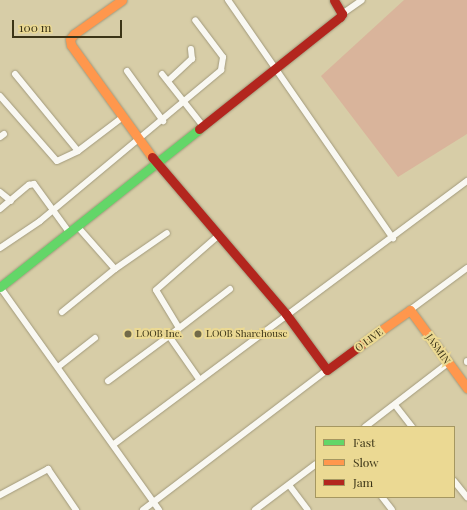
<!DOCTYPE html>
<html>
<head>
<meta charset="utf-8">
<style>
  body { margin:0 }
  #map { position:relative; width:467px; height:510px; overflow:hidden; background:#d7cda7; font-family:"Playfair Display",serif }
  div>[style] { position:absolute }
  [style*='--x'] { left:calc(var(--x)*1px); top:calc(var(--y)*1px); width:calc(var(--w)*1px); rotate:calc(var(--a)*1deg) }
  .green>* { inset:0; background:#d9b49b }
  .roads { filter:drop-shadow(0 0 1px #a29a7c) drop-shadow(0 0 1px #a29a7c) }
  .street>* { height:6px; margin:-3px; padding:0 3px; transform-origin:3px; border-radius:3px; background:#f9f8f2 }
  .fast>* { height:9px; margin:-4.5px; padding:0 4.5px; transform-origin:4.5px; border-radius:4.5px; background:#63d668 }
  .slow>* { height:9px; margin:-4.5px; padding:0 4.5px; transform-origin:4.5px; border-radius:4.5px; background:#ff974d }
  .jam>* { height:9px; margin:-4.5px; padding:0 4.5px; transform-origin:4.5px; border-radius:4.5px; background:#b3261e }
  .dots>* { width:11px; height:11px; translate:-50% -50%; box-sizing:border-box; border:2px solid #ebd993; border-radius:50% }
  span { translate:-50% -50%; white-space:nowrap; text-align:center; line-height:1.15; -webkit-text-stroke:4px #ebd993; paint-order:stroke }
  .poi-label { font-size:10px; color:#3b3417 }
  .left { translate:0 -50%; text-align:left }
  .street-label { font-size:10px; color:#3b3417 }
  .legend { position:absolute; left:315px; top:426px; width:140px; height:72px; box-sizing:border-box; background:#ebd993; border:1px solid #a59761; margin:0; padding:5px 7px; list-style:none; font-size:12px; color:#3b3417 }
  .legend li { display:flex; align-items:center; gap:8px; height:20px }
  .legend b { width:20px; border:1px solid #a59761 }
  .scale { position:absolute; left:12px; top:20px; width:110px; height:18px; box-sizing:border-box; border:2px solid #3b3417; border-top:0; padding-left:5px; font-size:12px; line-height:14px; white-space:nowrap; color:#3b3417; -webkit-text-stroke:3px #ebd993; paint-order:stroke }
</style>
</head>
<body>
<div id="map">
  <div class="green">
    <div style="clip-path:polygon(404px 0,467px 0,467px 134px,398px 177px,321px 76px)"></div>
  </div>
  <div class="roads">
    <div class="street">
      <div style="--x:228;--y:0;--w:290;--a:55.3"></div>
      <div style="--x:342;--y:14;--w:24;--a:-35"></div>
      <div style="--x:127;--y:71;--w:62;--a:54.2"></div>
      <div style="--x:15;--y:74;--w:99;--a:50.7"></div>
      <div style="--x:162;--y:74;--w:66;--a:51.7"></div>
      <div style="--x:168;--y:81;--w:33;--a:-43"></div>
      <div style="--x:192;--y:59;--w:10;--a:-96"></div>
      <div style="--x:0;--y:96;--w:86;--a:48.8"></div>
      <div style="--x:57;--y:161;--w:23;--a:-25"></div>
      <div style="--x:78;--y:151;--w:56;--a:-37.1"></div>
      <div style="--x:0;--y:137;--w:5;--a:-37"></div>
      <div style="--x:0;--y:192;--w:14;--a:39"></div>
      <div style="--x:0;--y:209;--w:38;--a:-40"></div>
      <div style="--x:29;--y:185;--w:5;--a:-11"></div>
      <div style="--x:34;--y:184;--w:59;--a:53.9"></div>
      <div style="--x:77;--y:226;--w:57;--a:48.5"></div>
      <div style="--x:0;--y:248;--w:48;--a:-34"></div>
      <div style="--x:40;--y:221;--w:236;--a:-39.8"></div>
      <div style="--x:221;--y:70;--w:13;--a:-81"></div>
      <div style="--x:223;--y:57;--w:46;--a:-127.1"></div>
      <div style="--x:0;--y:287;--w:274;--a:54.5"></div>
      <div style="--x:410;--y:310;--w:71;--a:-36.4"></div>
      <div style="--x:62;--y:312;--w:68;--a:-39.1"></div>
      <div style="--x:115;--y:269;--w:63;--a:-34.7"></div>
      <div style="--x:179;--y:328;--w:44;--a:-121.2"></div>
      <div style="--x:156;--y:290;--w:82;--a:-41.1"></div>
      <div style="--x:467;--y:362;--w:1;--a:-90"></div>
      <div style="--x:58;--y:367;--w:47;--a:-38.1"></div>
      <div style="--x:199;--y:379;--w:52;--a:-124.9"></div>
      <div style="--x:169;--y:336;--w:77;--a:-37.6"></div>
      <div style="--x:108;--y:381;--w:76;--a:-36.4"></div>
      <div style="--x:395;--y:405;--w:28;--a:52"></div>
      <div style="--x:365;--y:427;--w:105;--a:-37.6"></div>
      <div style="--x:114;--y:444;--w:440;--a:-36.7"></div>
      <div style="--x:454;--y:481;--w:21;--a:51"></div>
      <div style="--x:289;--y:485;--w:31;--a:53"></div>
      <div style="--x:0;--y:495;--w:55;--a:-28.4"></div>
      <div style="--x:48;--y:469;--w:50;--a:55.7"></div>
      <div style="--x:382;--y:497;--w:16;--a:52"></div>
      <div style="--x:143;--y:510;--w:231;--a:-37.3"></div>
      <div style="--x:255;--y:510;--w:76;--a:-37"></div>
    </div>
    <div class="fast">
      <div style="--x:0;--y:287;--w:254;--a:-38.4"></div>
    </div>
    <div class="slow">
      <div style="--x:122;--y:0;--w:59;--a:144.7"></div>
      <div style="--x:74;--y:34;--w:6;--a:129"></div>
      <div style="--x:70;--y:39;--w:6;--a:81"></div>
      <div style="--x:71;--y:45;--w:138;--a:54.1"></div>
      <div style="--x:369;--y:339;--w:50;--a:-35.3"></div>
      <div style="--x:410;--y:310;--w:97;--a:53.8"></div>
    </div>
    <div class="jam">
      <div style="--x:199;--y:129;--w:180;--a:-38.5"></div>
      <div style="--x:340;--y:17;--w:4;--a:-56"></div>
      <div style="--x:342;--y:14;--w:16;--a:-120"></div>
      <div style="--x:152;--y:157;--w:206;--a:49.5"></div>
      <div style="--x:286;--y:314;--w:69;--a:53.8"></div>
      <div style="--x:327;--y:370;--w:52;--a:-36.4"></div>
    </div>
  </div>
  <div class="dots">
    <div style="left:128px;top:334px;background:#726a49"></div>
    <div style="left:198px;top:334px;background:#726a49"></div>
  </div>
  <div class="poi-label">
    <span class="left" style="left:136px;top:334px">LOOB Inc.</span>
    <span class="left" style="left:206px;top:334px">LOOB Sharehouse</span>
  </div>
  <div class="street-label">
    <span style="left:369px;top:340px;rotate:-36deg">O LIVE</span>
    <span style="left:438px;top:349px;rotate:55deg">JASMIN</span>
  </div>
  <ul class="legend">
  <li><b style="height:5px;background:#63d668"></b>Fast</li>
  <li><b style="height:5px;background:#ff974d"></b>Slow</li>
  <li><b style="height:5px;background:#b3261e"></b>Jam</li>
  </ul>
  <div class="scale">100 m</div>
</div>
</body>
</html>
